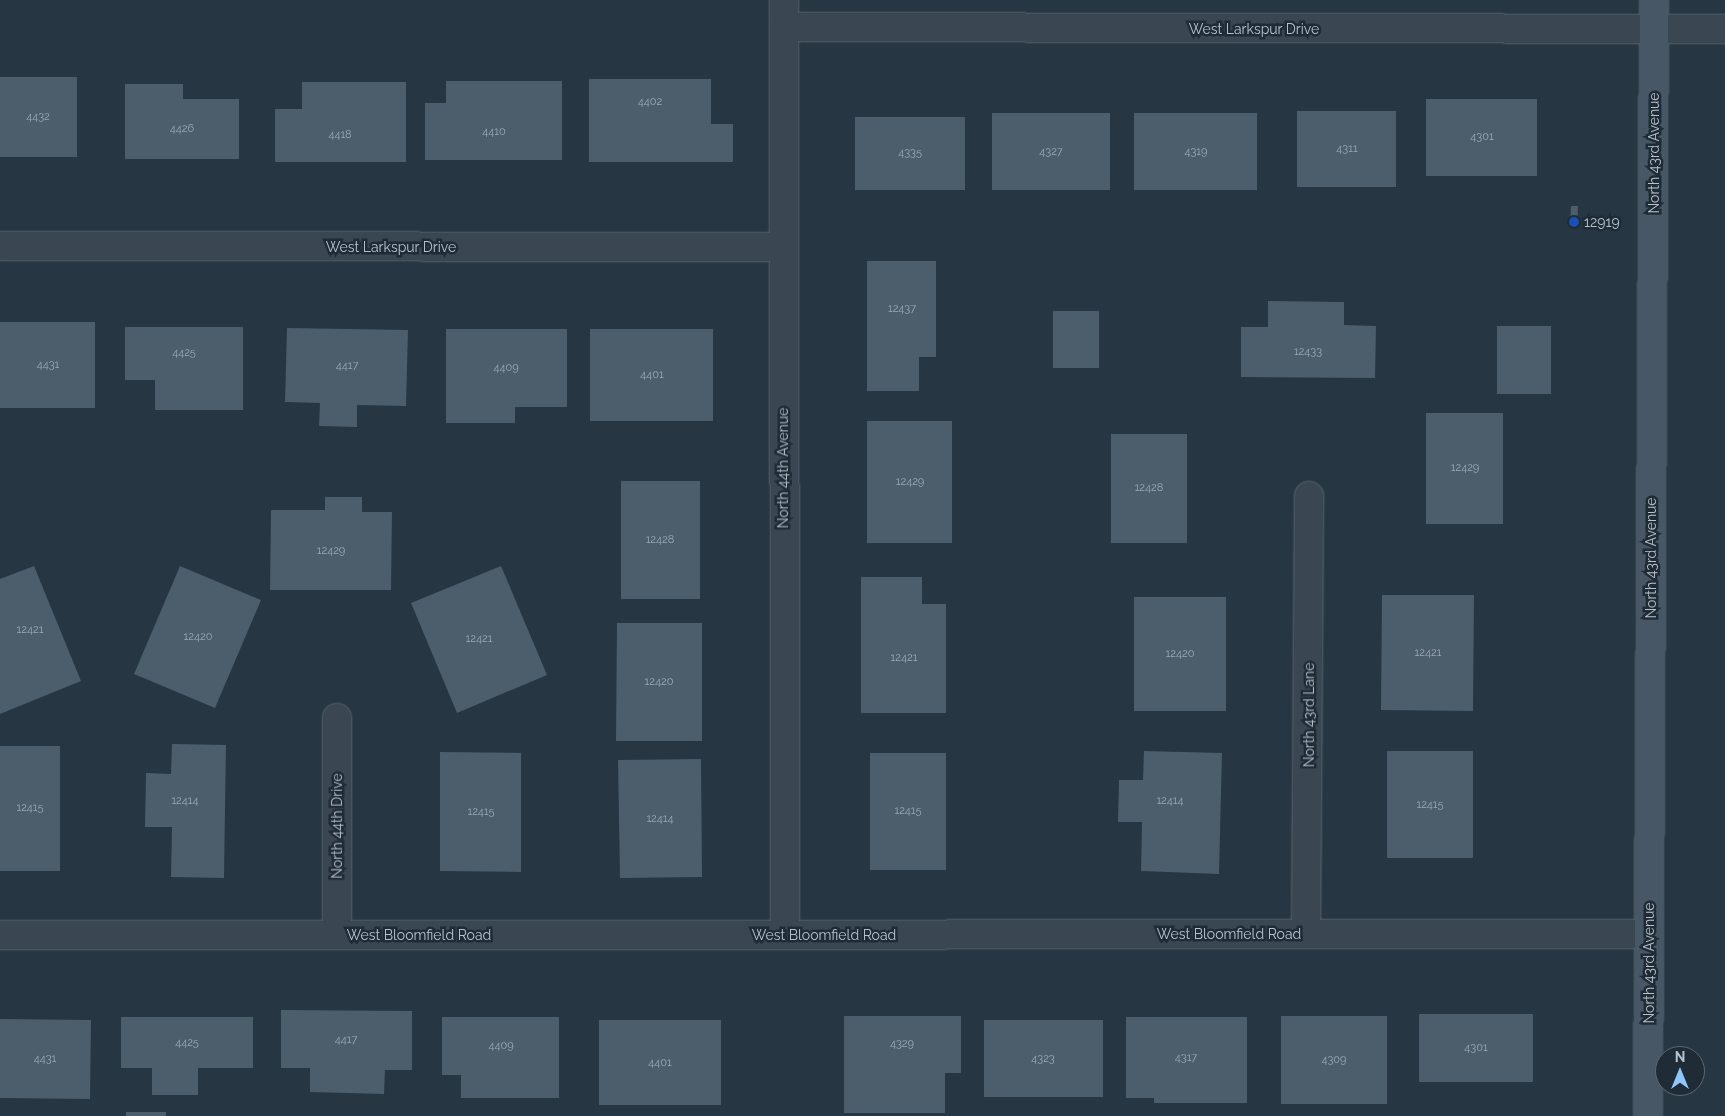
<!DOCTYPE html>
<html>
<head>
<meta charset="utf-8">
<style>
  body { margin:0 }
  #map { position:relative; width:1725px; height:1116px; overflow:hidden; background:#263642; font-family:Raleway,sans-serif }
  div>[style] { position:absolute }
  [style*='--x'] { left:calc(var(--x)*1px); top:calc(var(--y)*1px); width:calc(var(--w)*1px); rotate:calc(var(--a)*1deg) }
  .building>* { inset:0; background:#4c5d6b }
  .roads { filter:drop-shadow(0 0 1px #58656f) drop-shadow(0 0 1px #58656f) }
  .minor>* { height:28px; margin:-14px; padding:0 14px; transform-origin:14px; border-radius:14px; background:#3a4752 }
  .secondary>* { height:28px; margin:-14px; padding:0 14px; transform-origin:14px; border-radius:14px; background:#485765 }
  .dots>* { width:14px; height:14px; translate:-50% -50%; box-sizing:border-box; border:2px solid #1f2c37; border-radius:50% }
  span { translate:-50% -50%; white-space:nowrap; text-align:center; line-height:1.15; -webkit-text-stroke:5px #1f2c37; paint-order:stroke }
  .number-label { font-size:11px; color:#9ca9b4 }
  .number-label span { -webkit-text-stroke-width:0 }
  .street-label { font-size:14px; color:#b7c2cc }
  .poi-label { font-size:14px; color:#b7c2cc }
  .left { translate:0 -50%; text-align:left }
  .north { position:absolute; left:1655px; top:1046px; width:50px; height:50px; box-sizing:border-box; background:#1f2c37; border:1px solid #5c6873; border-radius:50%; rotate:0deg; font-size:14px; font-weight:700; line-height:20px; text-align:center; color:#b7c2cc }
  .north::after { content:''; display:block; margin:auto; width:18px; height:22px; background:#8dc6fb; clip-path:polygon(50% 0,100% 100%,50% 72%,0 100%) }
</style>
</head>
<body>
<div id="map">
  <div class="building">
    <div style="clip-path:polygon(0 77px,77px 77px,77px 157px,0 157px)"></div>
    <div style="clip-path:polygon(589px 79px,711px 79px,711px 124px,733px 124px,733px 162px,589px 162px)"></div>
    <div style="clip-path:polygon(446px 81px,562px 81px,562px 160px,425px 160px,425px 103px,446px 103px)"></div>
    <div style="clip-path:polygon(302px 82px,406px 82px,406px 162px,275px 162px,275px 109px,302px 109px)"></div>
    <div style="clip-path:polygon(125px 84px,183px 84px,183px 99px,239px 99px,239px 159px,125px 159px)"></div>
    <div style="clip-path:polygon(1426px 99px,1537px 99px,1537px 176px,1426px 176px)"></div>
    <div style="clip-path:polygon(1297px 111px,1396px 111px,1396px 187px,1297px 187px)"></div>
    <div style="clip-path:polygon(992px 113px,1110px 113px,1110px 190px,992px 190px)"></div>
    <div style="clip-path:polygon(1134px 113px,1257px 113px,1257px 190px,1134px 190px)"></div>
    <div style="clip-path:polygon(855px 117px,965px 117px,965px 190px,855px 190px)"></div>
    <div style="clip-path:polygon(1571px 206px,1578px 206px,1577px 227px,1570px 227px)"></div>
    <div style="clip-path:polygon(867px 261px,936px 261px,936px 357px,919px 357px,919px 391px,867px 391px)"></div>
    <div style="clip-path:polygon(1268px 301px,1344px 302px,1344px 325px,1376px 326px,1375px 378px,1241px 377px,1241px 327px,1268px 327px)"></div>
    <div style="clip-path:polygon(1053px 311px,1099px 311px,1099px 368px,1053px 368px)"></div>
    <div style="clip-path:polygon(0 322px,95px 322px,95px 408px,0 408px)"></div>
    <div style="clip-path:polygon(1497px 326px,1551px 326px,1551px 394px,1497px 394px)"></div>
    <div style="clip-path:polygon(125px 327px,243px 327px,243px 410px,155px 410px,155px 380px,125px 380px)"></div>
    <div style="clip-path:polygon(287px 328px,408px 330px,406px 406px,357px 405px,357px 427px,319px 426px,320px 403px,285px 402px)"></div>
    <div style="clip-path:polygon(446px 329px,567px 329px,567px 407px,515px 407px,515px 423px,446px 423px)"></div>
    <div style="clip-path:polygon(590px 329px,713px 329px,713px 421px,590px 421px)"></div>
    <div style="clip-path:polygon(1426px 413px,1503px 413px,1503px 524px,1426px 524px)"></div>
    <div style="clip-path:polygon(867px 421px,952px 421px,952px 543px,867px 543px)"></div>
    <div style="clip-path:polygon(1111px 434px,1187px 434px,1187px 543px,1111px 543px)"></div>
    <div style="clip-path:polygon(621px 481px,700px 481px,700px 599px,621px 599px)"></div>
    <div style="clip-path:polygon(325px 497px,362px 497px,362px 512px,392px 512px,391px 590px,270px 590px,271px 510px,325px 510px)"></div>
    <div style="clip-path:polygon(34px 566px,81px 681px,0 714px,0 579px)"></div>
    <div style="clip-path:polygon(180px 566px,261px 600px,215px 708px,134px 674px)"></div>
    <div style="clip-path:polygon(501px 566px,547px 675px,457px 713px,411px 603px)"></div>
    <div style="clip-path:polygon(861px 577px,922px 577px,922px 604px,946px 604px,946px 713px,861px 713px)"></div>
    <div style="clip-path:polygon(1382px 595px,1474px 595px,1473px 711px,1381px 710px)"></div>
    <div style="clip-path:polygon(1134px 597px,1226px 597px,1226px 711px,1134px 711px)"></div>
    <div style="clip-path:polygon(617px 623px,702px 623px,702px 741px,616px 741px)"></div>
    <div style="clip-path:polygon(172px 744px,226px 745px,224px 878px,171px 877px,172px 827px,145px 827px,146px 773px,171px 774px)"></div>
    <div style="clip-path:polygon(0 746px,60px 746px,60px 871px,0 871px)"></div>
    <div style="clip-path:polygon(1144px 751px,1222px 753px,1219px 874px,1141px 871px,1142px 822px,1118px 822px,1119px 780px,1143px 780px)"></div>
    <div style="clip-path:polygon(1387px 751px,1473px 751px,1473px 858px,1387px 858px)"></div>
    <div style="clip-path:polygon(440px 752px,521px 753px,521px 872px,440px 871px)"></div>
    <div style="clip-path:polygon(870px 753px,946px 753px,946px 870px,870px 870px)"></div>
    <div style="clip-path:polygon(701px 759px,702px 877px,620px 878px,618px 760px)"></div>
    <div style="clip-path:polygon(281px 1010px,412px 1011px,412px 1070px,385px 1070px,384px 1094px,310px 1092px,310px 1068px,281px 1068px)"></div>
    <div style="clip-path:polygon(1419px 1014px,1533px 1014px,1533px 1082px,1419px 1082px)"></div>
    <div style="clip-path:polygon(844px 1016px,961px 1016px,961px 1073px,945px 1073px,945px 1113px,844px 1113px)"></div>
    <div style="clip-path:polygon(1281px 1016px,1387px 1016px,1387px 1104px,1281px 1104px)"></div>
    <div style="clip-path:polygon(121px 1017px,253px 1017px,253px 1068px,198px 1068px,198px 1095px,152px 1095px,152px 1068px,121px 1068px)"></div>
    <div style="clip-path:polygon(442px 1017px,559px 1017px,559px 1098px,461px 1098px,461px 1075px,442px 1075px)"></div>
    <div style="clip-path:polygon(1126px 1017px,1247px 1017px,1247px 1103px,1154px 1103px,1154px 1098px,1126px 1098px)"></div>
    <div style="clip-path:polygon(0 1019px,91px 1020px,90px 1099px,0 1098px)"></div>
    <div style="clip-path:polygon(599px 1020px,721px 1020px,721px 1105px,599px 1105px)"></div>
    <div style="clip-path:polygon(984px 1020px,1103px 1020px,1103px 1097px,984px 1097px)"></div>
    <div style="clip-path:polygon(126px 1112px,166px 1112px,166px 1116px,126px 1116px)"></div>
  </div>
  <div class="roads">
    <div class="minor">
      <div style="--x:784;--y:0;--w:935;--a:89.94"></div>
      <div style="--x:784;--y:27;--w:941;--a:0.12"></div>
      <div style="--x:0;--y:246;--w:783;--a:0.07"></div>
      <div style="--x:1306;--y:934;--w:438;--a:-89.6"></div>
      <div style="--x:0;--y:935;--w:1648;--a:-0.03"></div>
      <div style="--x:337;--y:935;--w:217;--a:-90"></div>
    </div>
    <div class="secondary">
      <div style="--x:1648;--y:1116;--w:1116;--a:-89.69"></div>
    </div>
  </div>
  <div class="dots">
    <div style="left:1574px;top:222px;background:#1a4fb4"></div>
  </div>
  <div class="number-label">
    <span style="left:650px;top:102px">4402</span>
    <span style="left:38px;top:117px">4432</span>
    <span style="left:182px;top:129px">4426</span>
    <span style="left:494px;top:132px">4410</span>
    <span style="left:340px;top:135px">4418</span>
    <span style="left:1482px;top:137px">4301</span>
    <span style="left:1347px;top:149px">4311</span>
    <span style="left:1051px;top:152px">4327</span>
    <span style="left:1196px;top:152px">4319</span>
    <span style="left:910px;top:153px">4335</span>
    <span style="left:902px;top:309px">12437</span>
    <span style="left:1308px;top:352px">12433</span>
    <span style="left:184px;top:353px">4425</span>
    <span style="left:48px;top:365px">4431</span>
    <span style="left:347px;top:366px">4417</span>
    <span style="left:506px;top:368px">4409</span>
    <span style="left:652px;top:375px">4401</span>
    <span style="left:1465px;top:468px">12429</span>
    <span style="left:910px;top:482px">12429</span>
    <span style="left:1149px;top:488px">12428</span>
    <span style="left:660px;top:540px">12428</span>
    <span style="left:331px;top:551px">12429</span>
    <span style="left:30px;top:630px">12421</span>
    <span style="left:198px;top:637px">12420</span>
    <span style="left:479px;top:639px">12421</span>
    <span style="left:1428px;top:653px">12421</span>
    <span style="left:1180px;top:654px">12420</span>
    <span style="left:904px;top:658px">12421</span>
    <span style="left:659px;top:682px">12420</span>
    <span style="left:185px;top:801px">12414</span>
    <span style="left:1170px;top:801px">12414</span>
    <span style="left:1430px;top:805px">12415</span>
    <span style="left:30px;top:808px">12415</span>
    <span style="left:908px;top:811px">12415</span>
    <span style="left:481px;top:812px">12415</span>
    <span style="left:660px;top:819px">12414</span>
    <span style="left:346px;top:1040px">4417</span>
    <span style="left:187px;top:1043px">4425</span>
    <span style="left:902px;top:1044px">4329</span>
    <span style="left:501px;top:1046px">4409</span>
    <span style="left:1476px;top:1048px">4301</span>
    <span style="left:1186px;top:1058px">4317</span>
    <span style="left:45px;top:1059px">4431</span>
    <span style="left:1043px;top:1059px">4323</span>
    <span style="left:1334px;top:1060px">4309</span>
    <span style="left:660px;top:1063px">4401</span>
  </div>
  <div class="street-label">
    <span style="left:1254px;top:29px">West Larkspur Drive</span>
    <span style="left:1654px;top:153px;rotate:-90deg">North 43rd Avenue</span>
    <span style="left:391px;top:247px">West Larkspur Drive</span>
    <span style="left:783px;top:468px;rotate:-90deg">North 44th Avenue</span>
    <span style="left:1651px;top:558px;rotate:-90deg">North 43rd Avenue</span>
    <span style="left:1309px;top:715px;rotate:-90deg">North 43rd Lane</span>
    <span style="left:337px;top:826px;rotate:-90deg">North 44th Drive</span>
    <span style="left:1229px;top:934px">West Bloomfield Road</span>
    <span style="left:419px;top:935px">West Bloomfield Road</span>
    <span style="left:824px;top:935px">West Bloomfield Road</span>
    <span style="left:1649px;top:963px;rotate:-90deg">North 43rd Avenue</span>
  </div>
  <div class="poi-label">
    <span class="left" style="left:1584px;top:222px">12919</span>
  </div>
  <div class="north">N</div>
</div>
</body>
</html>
